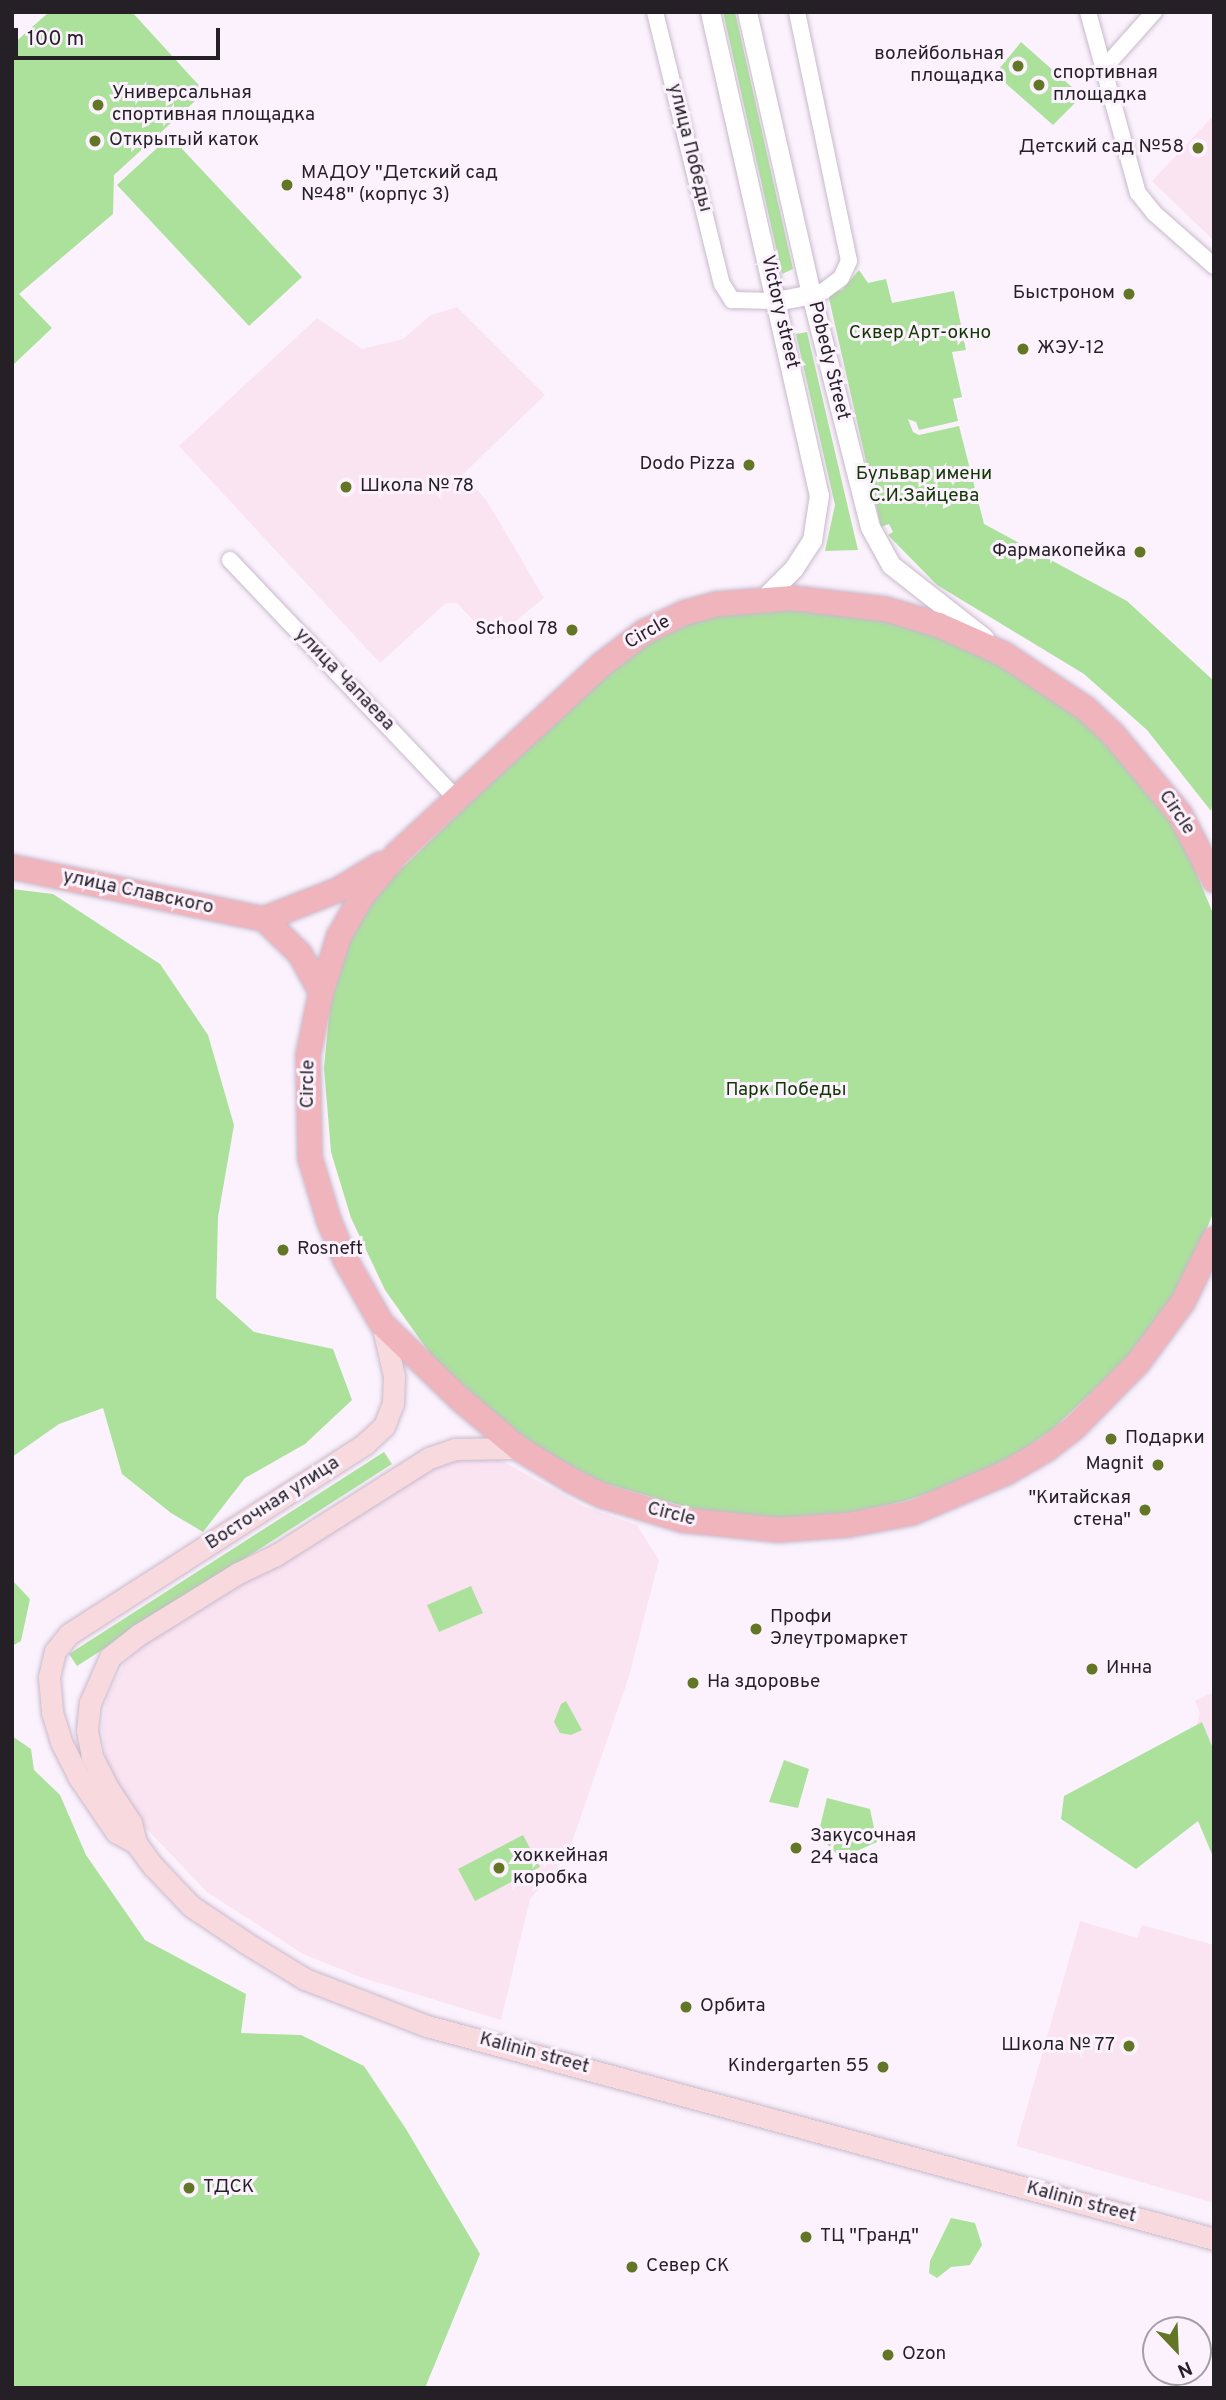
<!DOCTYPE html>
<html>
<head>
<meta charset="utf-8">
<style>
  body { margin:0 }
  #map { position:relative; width:1226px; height:2400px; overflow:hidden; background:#fbf2fd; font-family:Overpass,sans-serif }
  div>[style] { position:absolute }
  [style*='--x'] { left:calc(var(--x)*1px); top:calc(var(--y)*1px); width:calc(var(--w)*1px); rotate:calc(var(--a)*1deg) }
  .education>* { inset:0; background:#fae4f2 }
  .green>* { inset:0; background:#ace19c }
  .roads { filter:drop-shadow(0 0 2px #c8b9cb) drop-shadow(0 0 2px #c8b9cb) }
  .minor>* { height:16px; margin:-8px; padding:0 8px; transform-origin:8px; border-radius:8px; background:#fff }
  .tertiary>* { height:19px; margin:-9.5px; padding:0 9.5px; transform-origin:9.5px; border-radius:9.5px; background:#fff }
  .secondary>* { height:21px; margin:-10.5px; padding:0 10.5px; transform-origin:10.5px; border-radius:10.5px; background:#f8dade }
  .primary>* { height:24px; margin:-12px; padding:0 12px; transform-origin:12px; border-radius:12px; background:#f0b4bd }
  .dots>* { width:19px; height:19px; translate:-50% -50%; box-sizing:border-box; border:4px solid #fbf2fd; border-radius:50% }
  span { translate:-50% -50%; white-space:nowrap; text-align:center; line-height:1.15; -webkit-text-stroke:6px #fbf2fd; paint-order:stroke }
  .poi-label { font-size:19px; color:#251f26 }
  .right { translate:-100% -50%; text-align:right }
  .left { translate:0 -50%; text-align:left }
  .street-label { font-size:19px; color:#251f26 }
  .park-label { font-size:19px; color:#113803 }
  .frame { position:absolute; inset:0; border:14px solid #251f26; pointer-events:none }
  .north { position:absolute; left:1142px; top:2316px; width:70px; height:70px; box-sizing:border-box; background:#fbf2fd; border:2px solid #a59ea7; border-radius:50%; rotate:157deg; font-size:19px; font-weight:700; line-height:28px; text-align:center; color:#251f26 }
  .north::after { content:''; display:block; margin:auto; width:24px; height:32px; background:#627625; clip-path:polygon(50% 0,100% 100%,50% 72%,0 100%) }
  .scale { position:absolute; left:14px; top:28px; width:206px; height:32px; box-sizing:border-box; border:4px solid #251f26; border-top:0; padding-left:9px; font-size:21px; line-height:24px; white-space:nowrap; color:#251f26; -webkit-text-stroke:5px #fbf2fd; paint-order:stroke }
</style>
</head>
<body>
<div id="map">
  <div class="education">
    <div style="clip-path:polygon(1214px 115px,1214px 241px,1152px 181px)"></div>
    <div style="clip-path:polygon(457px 307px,545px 395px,463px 474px,487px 501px,544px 598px,492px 640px,457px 603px,446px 603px,380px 663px,179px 446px,317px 318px,362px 349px,403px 339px,431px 315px)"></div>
    <div style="clip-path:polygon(493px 1456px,585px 1507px,637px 1525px,659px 1560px,629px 1676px,568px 1854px,530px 1899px,501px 2020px,360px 1977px,303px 1954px,207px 1892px,138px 1820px,106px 1760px,102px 1725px,107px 1697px,124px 1664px,146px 1642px,433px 1467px,451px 1459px)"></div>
    <div style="clip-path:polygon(1214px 1692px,1214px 1765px,1196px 1727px,1200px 1713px,1195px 1701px)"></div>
    <div style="clip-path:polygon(1080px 1921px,1137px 1938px,1142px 1925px,1214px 1945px,1214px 2203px,1016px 2146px)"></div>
  </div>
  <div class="green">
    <div style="clip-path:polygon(49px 12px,132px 12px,205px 92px,114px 175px,113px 214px,19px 294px,52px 328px,12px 366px,12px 45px)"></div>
    <div style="clip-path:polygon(723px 12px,735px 12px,793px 269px,782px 274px)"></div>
    <div style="clip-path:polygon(1021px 42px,1082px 96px,1053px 125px,995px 74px)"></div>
    <div style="clip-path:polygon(170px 136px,302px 277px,249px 326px,117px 185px)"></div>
    <div style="clip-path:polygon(859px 270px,868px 283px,886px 279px,892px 303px,954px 291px,966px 350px,952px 352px,962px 397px,953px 399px,958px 421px,919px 430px,916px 422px,908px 419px,913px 432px,919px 435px,959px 426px,984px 524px,1127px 601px,1214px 681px,1214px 813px,1212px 806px,1211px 811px,1147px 730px,1084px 674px,937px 585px,888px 535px,893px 532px,889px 524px,881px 527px,828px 294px,842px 290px)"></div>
    <div style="clip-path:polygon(807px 332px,849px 512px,858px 550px,825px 551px,835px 505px,796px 334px)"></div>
    <div style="clip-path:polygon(788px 608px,889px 620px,953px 642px,1021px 677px,1079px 718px,1102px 739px,1173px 825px,1187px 850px,1214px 916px,1214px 1211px,1198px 1250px,1166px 1309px,1134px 1352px,1053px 1429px,1020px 1452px,960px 1482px,905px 1501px,850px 1513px,787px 1518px,711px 1514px,603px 1483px,553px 1458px,504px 1423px,433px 1358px,385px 1290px,351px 1218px,331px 1152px,324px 1068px,330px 1005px,347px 947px,359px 919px,382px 887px,591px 687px,644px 645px,704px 616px)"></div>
    <div style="clip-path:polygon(12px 889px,53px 894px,160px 964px,208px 1035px,234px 1125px,218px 1217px,216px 1298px,254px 1332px,333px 1349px,352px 1400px,305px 1444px,245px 1478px,203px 1532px,171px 1513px,122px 1474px,103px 1408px,59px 1424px,12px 1457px)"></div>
    <div style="clip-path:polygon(384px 1452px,392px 1464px,77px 1666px,69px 1654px)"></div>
    <div style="clip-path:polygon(12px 1580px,30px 1599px,21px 1641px,12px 1646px)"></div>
    <div style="clip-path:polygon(471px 1586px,483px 1613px,439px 1632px,427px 1605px)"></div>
    <div style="clip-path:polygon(566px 1701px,582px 1730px,571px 1735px,560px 1733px,554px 1722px,561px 1704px)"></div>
    <div style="clip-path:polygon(1202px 1722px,1214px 1751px,1214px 1859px,1198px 1821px,1136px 1869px,1061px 1819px,1064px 1796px)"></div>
    <div style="clip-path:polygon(12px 1736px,31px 1749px,34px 1770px,60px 1795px,86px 1855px,145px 1940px,246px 1994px,241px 2033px,301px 2035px,364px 2066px,406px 2129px,480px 2254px,425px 2388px,12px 2388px)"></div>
    <div style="clip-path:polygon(784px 1760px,809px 1769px,798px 1808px,769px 1802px)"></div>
    <div style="clip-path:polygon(827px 1798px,870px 1809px,877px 1842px,841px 1858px,818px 1835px)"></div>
    <div style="clip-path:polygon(523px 1835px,540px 1867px,475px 1901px,458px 1869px)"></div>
    <div style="clip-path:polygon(951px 2218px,975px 2223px,982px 2245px,970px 2265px,951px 2267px,937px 2278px,929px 2273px,930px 2261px)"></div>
  </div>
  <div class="roads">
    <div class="minor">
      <div style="--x:655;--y:12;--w:280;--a:76.2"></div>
      <div style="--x:722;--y:284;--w:19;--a:58"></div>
      <div style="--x:732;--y:300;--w:44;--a:1.3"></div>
      <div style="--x:797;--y:12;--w:254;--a:78.2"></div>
      <div style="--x:849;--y:261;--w:19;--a:115"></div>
      <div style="--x:841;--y:278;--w:21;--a:143"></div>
      <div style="--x:824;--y:291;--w:13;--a:167"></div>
      <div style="--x:1088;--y:12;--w:188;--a:74.6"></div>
      <div style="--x:1138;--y:193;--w:26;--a:51"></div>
      <div style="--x:1154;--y:213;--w:80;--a:41.5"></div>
      <div style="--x:1105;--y:67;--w:74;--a:-48.3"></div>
      <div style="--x:230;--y:560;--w:331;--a:46.5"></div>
    </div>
    <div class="tertiary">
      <div style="--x:710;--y:12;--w:495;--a:77.3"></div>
      <div style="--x:819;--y:495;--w:46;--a:98.8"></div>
      <div style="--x:812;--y:540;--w:33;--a:123"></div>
      <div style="--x:794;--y:568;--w:42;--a:135"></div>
      <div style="--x:747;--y:12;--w:289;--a:77.2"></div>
      <div style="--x:811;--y:294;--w:240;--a:75.8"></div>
      <div style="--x:870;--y:527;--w:43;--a:61.1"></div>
      <div style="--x:891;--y:565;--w:118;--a:38.1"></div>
      <div style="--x:776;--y:301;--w:36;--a:-11"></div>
    </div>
    <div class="secondary">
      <div style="--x:382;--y:1324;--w:53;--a:77"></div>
      <div style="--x:394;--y:1376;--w:27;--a:92"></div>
      <div style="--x:393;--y:1403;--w:25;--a:111"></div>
      <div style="--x:384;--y:1426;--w:26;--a:137"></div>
      <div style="--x:365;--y:1444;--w:352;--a:147.3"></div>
      <div style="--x:69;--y:1634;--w:22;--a:129"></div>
      <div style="--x:55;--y:1651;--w:27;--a:103"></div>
      <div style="--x:49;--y:1677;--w:35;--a:85"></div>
      <div style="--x:52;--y:1712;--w:31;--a:73"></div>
      <div style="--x:61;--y:1742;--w:38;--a:63"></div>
      <div style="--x:78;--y:1776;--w:68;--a:55.8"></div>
      <div style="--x:116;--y:1832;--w:23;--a:29"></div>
      <div style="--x:136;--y:1843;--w:29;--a:54"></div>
      <div style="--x:153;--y:1866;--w:55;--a:46.5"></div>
      <div style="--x:191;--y:1906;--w:66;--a:33.9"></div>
      <div style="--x:246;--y:1943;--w:69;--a:31.4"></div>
      <div style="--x:305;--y:1979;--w:131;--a:21.1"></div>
      <div style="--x:427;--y:2026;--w:815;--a:15.14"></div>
      <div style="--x:136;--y:1843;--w:21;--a:-104"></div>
      <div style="--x:131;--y:1823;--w:42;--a:-123.3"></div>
      <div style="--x:108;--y:1788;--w:36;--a:-117"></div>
      <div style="--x:92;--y:1756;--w:26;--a:-101"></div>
      <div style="--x:87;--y:1730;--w:27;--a:-84"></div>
      <div style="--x:90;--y:1703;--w:50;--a:-66.5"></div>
      <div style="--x:110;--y:1657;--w:36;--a:-38"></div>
      <div style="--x:138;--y:1635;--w:118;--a:-31.8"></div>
      <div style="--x:238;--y:1573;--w:42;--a:-25.3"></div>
      <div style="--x:276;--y:1555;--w:181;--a:-32.4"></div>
      <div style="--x:429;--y:1458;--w:28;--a:-19"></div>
      <div style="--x:455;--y:1449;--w:63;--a:-0.9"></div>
    </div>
    <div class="primary">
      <div style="--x:12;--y:867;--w:257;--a:11.7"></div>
      <div style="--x:1214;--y:880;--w:74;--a:-117.3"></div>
      <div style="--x:1180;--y:814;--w:106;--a:-130"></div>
      <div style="--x:1112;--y:733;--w:37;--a:-137"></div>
      <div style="--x:1085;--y:708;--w:97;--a:-146.3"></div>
      <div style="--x:1004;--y:654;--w:71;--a:-156"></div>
      <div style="--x:939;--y:625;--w:56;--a:-163.5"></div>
      <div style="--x:885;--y:609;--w:94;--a:-173.3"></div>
      <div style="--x:792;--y:598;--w:75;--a:175.4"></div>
      <div style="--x:717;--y:604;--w:34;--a:165"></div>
      <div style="--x:684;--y:613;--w:44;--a:154.6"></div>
      <div style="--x:644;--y:632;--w:54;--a:142.5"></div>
      <div style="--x:601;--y:665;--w:278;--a:137.2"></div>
      <div style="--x:397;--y:854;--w:55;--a:129.8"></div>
      <div style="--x:362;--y:896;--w:46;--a:119.9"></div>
      <div style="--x:339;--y:936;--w:59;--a:107.8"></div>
      <div style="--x:321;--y:992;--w:65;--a:101.5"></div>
      <div style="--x:308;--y:1056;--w:102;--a:88.9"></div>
      <div style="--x:310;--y:1158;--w:66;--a:73.2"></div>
      <div style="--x:329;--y:1221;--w:41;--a:67.2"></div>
      <div style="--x:345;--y:1259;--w:75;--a:60.4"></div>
      <div style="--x:382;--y:1324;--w:110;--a:43.9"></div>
      <div style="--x:461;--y:1400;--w:75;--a:40.1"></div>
      <div style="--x:518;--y:1448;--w:63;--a:31.4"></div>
      <div style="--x:572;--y:1481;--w:34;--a:26"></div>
      <div style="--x:603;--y:1496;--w:83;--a:16.9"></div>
      <div style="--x:682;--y:1520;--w:97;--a:5.9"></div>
      <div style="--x:778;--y:1530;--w:70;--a:-4.1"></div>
      <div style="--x:848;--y:1525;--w:65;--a:-10.6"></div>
      <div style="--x:912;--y:1513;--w:102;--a:-23.1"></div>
      <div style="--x:1006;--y:1473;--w:48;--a:-30.3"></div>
      <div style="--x:1047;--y:1449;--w:37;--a:-38"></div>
      <div style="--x:1076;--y:1426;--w:88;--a:-45.5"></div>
      <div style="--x:1138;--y:1363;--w:76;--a:-53.6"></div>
      <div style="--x:1183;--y:1302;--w:70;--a:-63.8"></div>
      <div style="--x:264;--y:919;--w:79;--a:-21.4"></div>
      <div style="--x:338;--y:890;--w:50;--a:-31.2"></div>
      <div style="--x:264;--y:919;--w:50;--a:44.2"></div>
      <div style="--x:300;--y:954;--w:43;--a:61.1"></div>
    </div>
  </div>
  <div class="dots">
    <div style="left:1018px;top:66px;background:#627625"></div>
    <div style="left:1039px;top:85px;background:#627625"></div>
    <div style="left:98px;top:105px;background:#627625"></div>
    <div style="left:95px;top:141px;background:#627625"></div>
    <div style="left:1198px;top:148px;background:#627625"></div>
    <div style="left:287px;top:185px;background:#627625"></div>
    <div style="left:1129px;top:294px;background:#627625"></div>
    <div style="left:1023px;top:349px;background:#627625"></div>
    <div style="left:749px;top:465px;background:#627625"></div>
    <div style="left:346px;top:487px;background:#627625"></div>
    <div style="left:1140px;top:552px;background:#627625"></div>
    <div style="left:572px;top:630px;background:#627625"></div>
    <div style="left:283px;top:1250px;background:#627625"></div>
    <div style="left:1111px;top:1439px;background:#627625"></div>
    <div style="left:1158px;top:1465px;background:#627625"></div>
    <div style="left:1145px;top:1510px;background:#627625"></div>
    <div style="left:756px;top:1629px;background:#627625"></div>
    <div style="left:1092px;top:1669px;background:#627625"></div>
    <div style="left:693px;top:1683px;background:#627625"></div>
    <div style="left:796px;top:1848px;background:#627625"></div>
    <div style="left:499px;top:1868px;background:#627625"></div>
    <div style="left:686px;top:2007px;background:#627625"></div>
    <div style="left:1129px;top:2046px;background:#627625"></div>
    <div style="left:883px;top:2067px;background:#627625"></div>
    <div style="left:189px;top:2188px;background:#627625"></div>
    <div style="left:806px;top:2237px;background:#627625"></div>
    <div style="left:632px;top:2267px;background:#627625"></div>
    <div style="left:888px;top:2355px;background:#627625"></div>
  </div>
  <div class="poi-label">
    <span class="right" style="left:1004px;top:66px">волейбольная<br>площадка</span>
    <span class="left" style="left:1053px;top:85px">спортивная<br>площадка</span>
    <span class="left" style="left:112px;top:105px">Универсальная<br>спортивная площадка</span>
    <span class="left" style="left:109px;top:141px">Открытый каток</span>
    <span class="right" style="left:1184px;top:148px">Детский сад №58</span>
    <span class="left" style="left:301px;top:185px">МАДОУ "Детский сад<br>№48" (корпус 3)</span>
    <span class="right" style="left:1115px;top:294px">Быстроном</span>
    <span class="left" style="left:1037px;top:349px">ЖЭУ-12</span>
    <span class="right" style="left:735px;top:465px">Dodo Pizza</span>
    <span class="left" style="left:360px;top:487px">Школа № 78</span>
    <span class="right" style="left:1126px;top:552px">Фармакопейка</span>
    <span class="right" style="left:558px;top:630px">School 78</span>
    <span class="left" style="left:297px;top:1250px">Rosneft</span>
    <span class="left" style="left:1125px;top:1439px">Подарки</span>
    <span class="right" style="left:1144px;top:1465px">Magnit</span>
    <span class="right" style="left:1131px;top:1510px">"Китайская<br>стена"</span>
    <span class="left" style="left:770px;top:1629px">Профи<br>Элеутромаркет</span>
    <span class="left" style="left:1106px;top:1669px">Инна</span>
    <span class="left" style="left:707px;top:1683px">На здоровье</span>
    <span class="left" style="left:810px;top:1848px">Закусочная<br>24 часа</span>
    <span class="left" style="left:513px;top:1868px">хоккейная<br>коробка</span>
    <span class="left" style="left:700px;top:2007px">Орбита</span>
    <span class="right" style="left:1115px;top:2046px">Школа № 77</span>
    <span class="right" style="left:869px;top:2067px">Kindergarten 55</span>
    <span class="left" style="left:203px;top:2188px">ТДСК</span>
    <span class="left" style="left:820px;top:2237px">ТЦ "Гранд"</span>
    <span class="left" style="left:646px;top:2267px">Север СК</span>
    <span class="left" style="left:902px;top:2355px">Ozon</span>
  </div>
  <div class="street-label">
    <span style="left:689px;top:148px;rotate:76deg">улица Победы</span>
    <span style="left:779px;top:312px;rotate:77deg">Victory street</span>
    <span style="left:828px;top:361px;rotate:76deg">Pobedy Street</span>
    <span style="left:648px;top:633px;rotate:-30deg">Circle</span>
    <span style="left:344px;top:680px;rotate:46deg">улица Чапаева</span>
    <span style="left:1176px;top:813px;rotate:56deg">Circle</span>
    <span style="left:138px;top:893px;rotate:12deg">улица Славского</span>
    <span style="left:309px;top:1084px;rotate:-89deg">Circle</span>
    <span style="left:273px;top:1504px;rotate:-33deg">Восточная улица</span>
    <span style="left:671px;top:1515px;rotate:14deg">Circle</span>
    <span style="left:534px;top:2054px;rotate:15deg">Kalinin street</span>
    <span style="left:1081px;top:2203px;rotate:15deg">Kalinin street</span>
  </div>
  <div class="park-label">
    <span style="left:920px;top:334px">Сквер Арт-окно</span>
    <span style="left:924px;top:486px">Бульвар имени<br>С.И.Зайцева</span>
    <span style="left:786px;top:1091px">Парк Победы</span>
  </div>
  <div class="frame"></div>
  <div class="north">N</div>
  <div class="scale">100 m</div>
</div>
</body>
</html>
